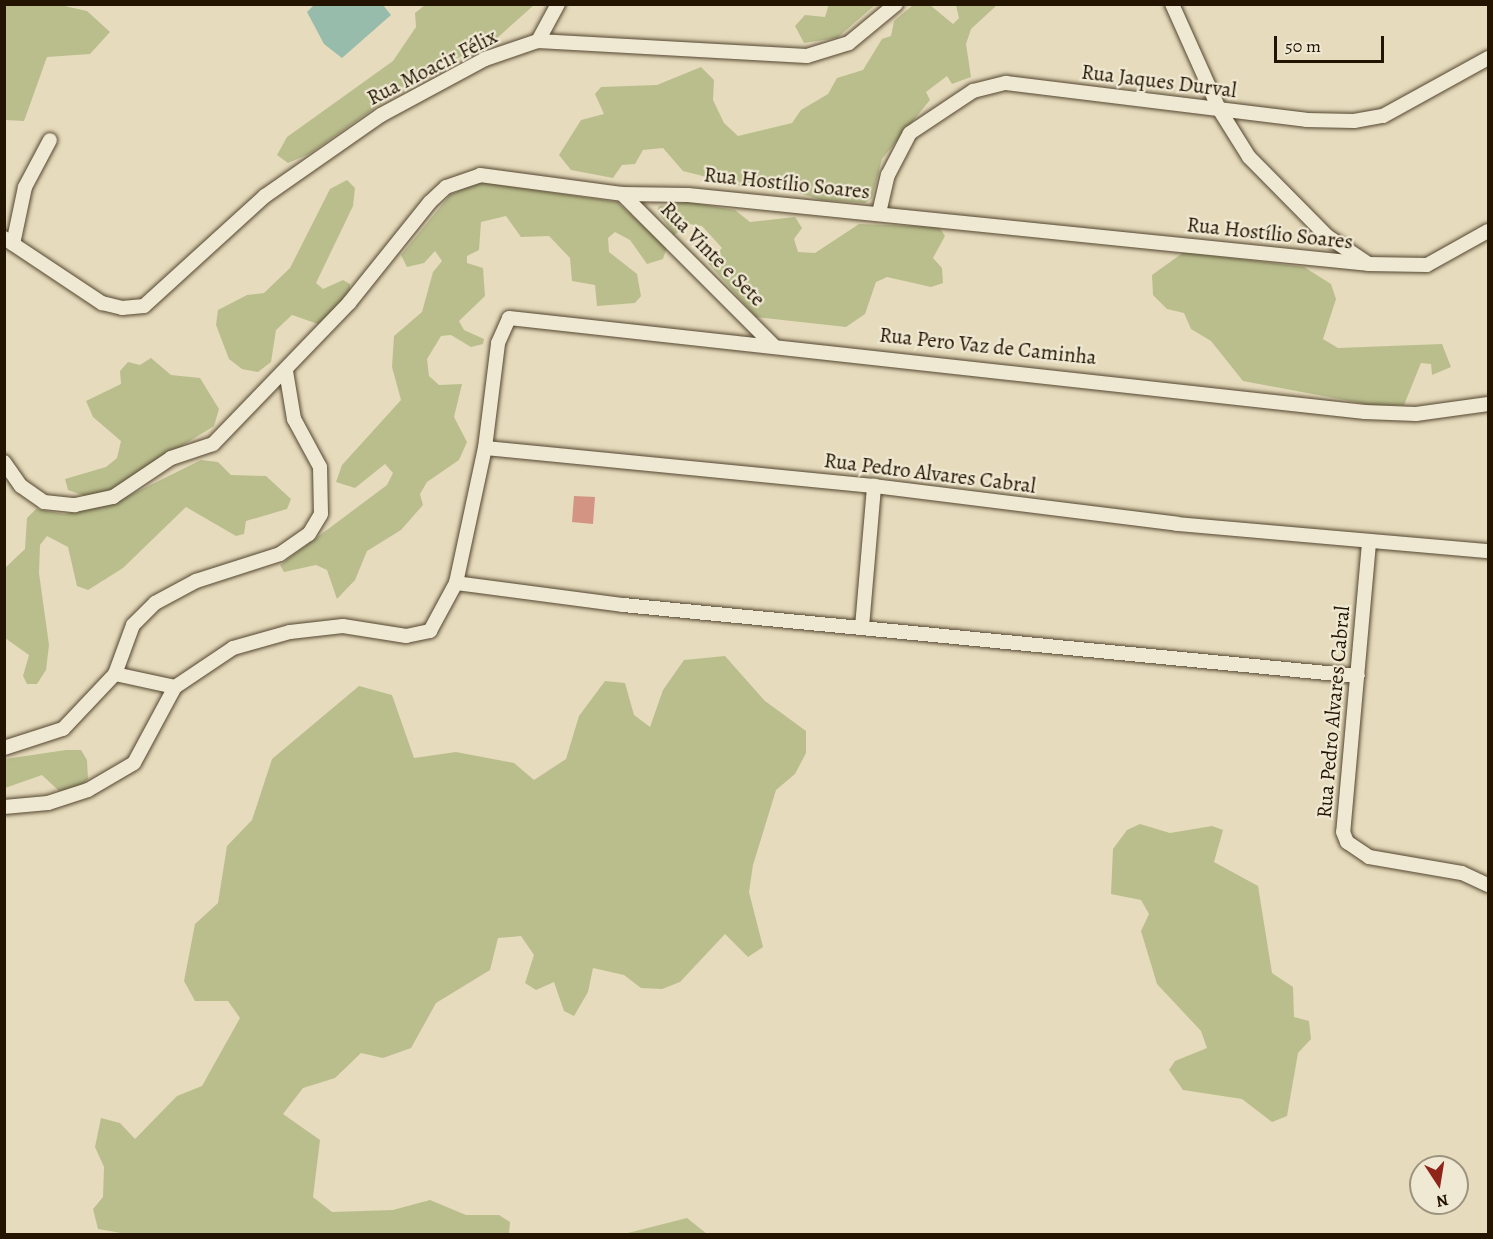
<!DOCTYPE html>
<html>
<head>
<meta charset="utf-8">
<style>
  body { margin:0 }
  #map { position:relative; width:1493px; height:1239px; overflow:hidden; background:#e6dbbc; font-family:Alegreya,serif }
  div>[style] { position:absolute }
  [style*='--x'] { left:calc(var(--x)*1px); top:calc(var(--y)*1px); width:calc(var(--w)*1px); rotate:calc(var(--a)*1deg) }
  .green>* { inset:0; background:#babe8d }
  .water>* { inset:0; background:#97bcab }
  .building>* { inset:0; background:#d49484 }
  .roads { filter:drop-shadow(0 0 2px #544630) drop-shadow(0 0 2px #544630) }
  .minor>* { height:14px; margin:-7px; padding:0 7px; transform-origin:7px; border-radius:7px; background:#efe8d3 }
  span { translate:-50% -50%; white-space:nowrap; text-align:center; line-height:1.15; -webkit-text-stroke:4.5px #efe8d3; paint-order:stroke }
  .street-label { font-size:21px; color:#231402 }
  .frame { position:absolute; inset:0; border:6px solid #231402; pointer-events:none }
  .north { position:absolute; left:1409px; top:1155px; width:60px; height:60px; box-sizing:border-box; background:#efe8d3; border:2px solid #9d937f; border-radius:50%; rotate:168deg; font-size:16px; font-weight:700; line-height:24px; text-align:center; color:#231402 }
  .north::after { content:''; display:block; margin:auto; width:21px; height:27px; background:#8f2418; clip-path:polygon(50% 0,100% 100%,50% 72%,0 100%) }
  .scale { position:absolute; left:1274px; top:36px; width:110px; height:27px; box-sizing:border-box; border:3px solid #231402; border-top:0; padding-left:8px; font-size:18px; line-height:21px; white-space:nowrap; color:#231402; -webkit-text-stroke:4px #efe8d3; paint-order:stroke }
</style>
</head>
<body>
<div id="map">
  <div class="green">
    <div style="clip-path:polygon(829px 4px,875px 4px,875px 5px,837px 38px,804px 43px,795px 26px,805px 15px,825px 17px)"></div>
    <div style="clip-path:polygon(4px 5px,60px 5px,87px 11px,110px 32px,90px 54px,47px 57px,24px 121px,5px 120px)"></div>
    <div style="clip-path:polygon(425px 5px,534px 5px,495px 40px,417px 78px,309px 154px,288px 163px,277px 155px,287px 137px,393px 61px,416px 27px,415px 13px)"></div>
    <div style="clip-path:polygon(913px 5px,930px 5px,953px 24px,959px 18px,956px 5px,997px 5px,971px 29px,966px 44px,971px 77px,952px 84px,947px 76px,926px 92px,930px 100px,882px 159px,872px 198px,865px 203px,821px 200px,779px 187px,742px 186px,683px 171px,663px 148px,643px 150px,635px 164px,622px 165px,613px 178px,571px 170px,559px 155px,581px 120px,604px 114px,595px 94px,601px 87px,657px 85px,701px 67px,714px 80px,713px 100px,724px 123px,738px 136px,792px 123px,801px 110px,828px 94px,837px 78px,863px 70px,882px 39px,891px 36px,894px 21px)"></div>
    <div style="clip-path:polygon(347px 180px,355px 188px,353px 206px,316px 283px,323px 289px,343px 280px,350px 284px,350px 293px,321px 325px,292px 315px,276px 330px,271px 362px,258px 372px,242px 369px,229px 359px,216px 325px,218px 310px,247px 295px,264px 293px,290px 268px,330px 189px)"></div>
    <div style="clip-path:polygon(478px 182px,617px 202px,667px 247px,663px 259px,647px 264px,630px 240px,615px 232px,608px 238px,609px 252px,637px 274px,641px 296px,635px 303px,597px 306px,595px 285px,572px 281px,570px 258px,549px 236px,521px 237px,506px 216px,481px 222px,479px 250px,467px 256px,467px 263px,483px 268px,485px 296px,459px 321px,464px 330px,484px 339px,483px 344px,471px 347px,451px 335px,441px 336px,427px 359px,429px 376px,439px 385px,462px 384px,454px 417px,467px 442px,459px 460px,427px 482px,420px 494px,423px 505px,401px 530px,367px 551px,355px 580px,337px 599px,327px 570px,316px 565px,284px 572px,280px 565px,387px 485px,393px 473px,385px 464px,355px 488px,336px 482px,342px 465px,401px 400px,392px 367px,394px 336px,422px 312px,433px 272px,442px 261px,435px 251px,424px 263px,407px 267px,401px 255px,450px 195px)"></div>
    <div style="clip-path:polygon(687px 202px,735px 210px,750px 222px,795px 217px,802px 228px,794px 239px,798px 252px,815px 253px,859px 224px,939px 227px,945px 236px,933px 258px,942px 268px,943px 283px,931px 287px,887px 277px,876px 282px,865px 314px,846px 327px,756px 317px,708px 263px,722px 248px,702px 226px,689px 224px,674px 235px,657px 211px,659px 206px)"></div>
    <div style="clip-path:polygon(1184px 252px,1304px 267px,1331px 284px,1336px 299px,1323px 339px,1338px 348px,1442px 344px,1451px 367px,1432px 375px,1431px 364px,1421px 363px,1404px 405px,1371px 405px,1243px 381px,1211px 341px,1191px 329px,1184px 313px,1167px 309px,1153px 295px,1152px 275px)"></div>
    <div style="clip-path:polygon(151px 358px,171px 375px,200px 378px,219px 409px,214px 426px,111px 490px,85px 496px,68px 490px,65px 479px,106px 467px,117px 458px,121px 441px,93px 417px,86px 401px,121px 384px,120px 371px,128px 362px,140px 365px)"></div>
    <div style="clip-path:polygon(201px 460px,218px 462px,231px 475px,266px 476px,291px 499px,287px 509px,246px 521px,244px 534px,236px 536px,186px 507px,123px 568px,88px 590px,77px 586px,68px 547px,47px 536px,40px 545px,39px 573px,49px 645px,46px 670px,37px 684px,27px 684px,23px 676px,29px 655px,5px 638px,5px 568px,25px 549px,27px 518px,36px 509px,64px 514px,112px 504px)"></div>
    <div style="clip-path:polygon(725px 656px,765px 701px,806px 731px,806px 753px,795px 774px,776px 790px,753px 865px,749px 892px,763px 947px,748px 957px,725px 934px,680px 982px,662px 989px,641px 988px,624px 975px,593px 968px,588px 992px,574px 1016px,564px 1011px,554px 982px,536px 990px,525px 983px,534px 955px,521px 936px,498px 938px,490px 970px,436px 1003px,411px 1048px,383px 1058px,361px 1053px,335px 1078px,303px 1088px,283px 1114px,320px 1140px,313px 1197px,332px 1212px,393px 1210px,430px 1200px,466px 1215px,499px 1215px,510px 1222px,509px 1234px,127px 1234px,98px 1229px,93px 1209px,103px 1197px,104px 1167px,95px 1147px,101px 1118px,120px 1123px,135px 1139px,177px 1096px,202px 1086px,240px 1018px,228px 1001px,195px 1001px,184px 981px,195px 924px,218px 903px,227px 846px,252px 820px,272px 759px,359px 686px,392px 695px,414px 758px,456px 752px,514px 763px,534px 780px,566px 759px,579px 716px,605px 681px,625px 683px,634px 715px,650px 727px,663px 690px,684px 660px)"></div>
    <div style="clip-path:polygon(66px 750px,81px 750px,87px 760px,88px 779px,79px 787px,59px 791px,42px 775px,5px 788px,5px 759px)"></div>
    <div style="clip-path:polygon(1140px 824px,1170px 833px,1212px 826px,1223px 830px,1214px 862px,1258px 886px,1272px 973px,1293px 987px,1294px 1017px,1309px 1021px,1311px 1039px,1298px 1053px,1287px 1116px,1272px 1122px,1242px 1099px,1183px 1090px,1169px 1070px,1175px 1061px,1207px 1048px,1201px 1031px,1157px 984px,1141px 931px,1149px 914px,1141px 900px,1111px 894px,1113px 849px,1127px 830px)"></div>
    <div style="clip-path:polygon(687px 1218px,707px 1234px,624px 1234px)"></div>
  </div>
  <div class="water">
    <div style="clip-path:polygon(383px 5px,391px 15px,342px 58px,324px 44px,307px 12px,314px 5px)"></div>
  </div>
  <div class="building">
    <div style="clip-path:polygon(574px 496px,595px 497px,593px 524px,572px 522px)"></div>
  </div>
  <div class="roads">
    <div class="minor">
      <div style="--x:1172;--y:4;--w:115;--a:65.9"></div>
      <div style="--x:1219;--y:109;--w:57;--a:58"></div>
      <div style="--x:1249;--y:157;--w:111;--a:45.4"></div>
      <div style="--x:1327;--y:236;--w:48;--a:34"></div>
      <div style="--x:538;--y:41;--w:42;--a:-61.6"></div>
      <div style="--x:622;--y:194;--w:214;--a:45"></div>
      <div style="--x:879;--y:213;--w:39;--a:-77"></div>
      <div style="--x:888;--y:175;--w:47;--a:-62.4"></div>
      <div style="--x:910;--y:133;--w:76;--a:-33.7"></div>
      <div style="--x:973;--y:91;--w:34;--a:-14"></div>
      <div style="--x:1006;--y:83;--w:302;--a:7"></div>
      <div style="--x:1306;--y:120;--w:48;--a:1.2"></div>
      <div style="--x:1354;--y:121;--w:29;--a:-10"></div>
      <div style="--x:1383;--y:116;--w:120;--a:-28.9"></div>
      <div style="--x:4;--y:238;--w:118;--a:33.6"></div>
      <div style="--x:102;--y:303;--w:21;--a:14"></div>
      <div style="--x:122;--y:308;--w:22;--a:-5"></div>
      <div style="--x:144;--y:306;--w:164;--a:-42.3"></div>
      <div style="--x:265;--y:196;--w:141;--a:-34.9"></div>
      <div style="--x:381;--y:115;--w:118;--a:-28.3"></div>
      <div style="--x:485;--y:59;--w:56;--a:-18.8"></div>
      <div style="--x:538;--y:41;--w:269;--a:3.2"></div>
      <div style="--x:807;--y:56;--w:44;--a:-17.2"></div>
      <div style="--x:849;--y:43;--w:61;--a:-39.7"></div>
      <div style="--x:13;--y:244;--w:58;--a:-78.1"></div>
      <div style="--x:25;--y:187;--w:53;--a:-62"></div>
      <div style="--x:485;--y:448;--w:391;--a:5.6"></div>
      <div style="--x:874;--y:486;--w:305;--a:7.1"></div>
      <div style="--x:1177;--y:524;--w:312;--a:5"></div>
      <div style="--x:4;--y:462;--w:29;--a:55"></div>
      <div style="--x:21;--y:486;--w:28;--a:35"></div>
      <div style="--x:44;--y:502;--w:31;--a:6"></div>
      <div style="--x:75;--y:505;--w:39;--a:-12"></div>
      <div style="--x:113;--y:497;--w:70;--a:-33.9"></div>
      <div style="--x:171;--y:458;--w:44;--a:-18.4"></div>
      <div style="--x:213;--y:444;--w:196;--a:-46"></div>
      <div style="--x:349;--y:303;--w:129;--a:-51.3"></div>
      <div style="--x:430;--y:202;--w:22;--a:-43"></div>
      <div style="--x:446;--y:187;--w:36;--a:-19"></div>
      <div style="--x:480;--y:175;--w:143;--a:7.6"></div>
      <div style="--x:622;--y:194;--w:66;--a:0.9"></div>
      <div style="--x:688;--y:195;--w:683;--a:5.79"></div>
      <div style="--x:1368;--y:264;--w:59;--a:1"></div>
      <div style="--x:1427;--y:265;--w:70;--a:-29.1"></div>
      <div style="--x:1369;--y:543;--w:290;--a:95.1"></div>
      <div style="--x:1343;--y:832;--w:11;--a:68"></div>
      <div style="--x:1347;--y:842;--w:27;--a:34"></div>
      <div style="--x:1369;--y:857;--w:94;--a:9.8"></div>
      <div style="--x:1462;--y:873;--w:29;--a:25"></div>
      <div style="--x:456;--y:583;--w:168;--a:7.5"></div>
      <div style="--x:623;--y:605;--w:738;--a:5.52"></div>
      <div style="--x:862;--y:627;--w:142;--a:-85.1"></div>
      <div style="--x:115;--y:674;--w:61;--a:12.2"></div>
      <div style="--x:4;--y:748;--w:62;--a:-17.9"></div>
      <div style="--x:63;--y:729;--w:76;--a:-46.6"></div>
      <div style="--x:115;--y:674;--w:52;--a:-69.8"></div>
      <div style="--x:133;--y:625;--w:31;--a:-45"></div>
      <div style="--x:155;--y:603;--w:47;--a:-28.2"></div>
      <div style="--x:196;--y:581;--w:88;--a:-17.8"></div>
      <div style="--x:280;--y:554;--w:35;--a:-35"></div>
      <div style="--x:309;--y:534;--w:23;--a:-59"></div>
      <div style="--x:321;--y:514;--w:47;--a:-91.2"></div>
      <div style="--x:320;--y:467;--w:55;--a:-118.4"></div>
      <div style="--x:294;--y:419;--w:49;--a:-99.5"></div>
      <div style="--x:4;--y:807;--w:44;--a:-5.2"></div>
      <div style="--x:48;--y:803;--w:42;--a:-18"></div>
      <div style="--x:88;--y:790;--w:53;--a:-30.4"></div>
      <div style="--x:134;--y:763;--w:86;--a:-61.7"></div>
      <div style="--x:175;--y:687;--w:70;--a:-33.9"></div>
      <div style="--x:233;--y:648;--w:59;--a:-15.7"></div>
      <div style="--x:290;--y:632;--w:53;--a:-6.5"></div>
      <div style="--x:343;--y:626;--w:64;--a:9"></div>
      <div style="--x:406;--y:636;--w:25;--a:-12"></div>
      <div style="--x:430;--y:631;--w:55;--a:-61.6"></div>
      <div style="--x:456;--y:583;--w:138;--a:-77.9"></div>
      <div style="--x:485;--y:448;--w:106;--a:-82.9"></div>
      <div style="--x:498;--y:343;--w:27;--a:-66"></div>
      <div style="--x:509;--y:318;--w:861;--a:6.27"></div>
      <div style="--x:1365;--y:412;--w:51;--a:2.2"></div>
      <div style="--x:1416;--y:414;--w:73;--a:-7.9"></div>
    </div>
  </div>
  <div class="street-label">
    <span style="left:432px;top:67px;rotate:-27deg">Rua Moacir Félix</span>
    <span style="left:1159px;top:81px;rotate:7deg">Rua Jaques Durval</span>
    <span style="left:787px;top:183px;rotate:6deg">Rua Hostílio Soares</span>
    <span style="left:1270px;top:233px;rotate:6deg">Rua Hostílio Soares</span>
    <span style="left:713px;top:254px;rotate:45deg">Rua Vinte e Sete</span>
    <span style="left:988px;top:346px;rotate:6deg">Rua Pero Vaz de Caminha</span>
    <span style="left:930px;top:473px;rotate:7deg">Rua Pedro Alvares Cabral</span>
    <span style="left:1333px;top:712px;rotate:-85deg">Rua Pedro Alvares Cabral</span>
  </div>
  <div class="frame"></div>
  <div class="north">N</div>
  <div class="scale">50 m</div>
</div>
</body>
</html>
